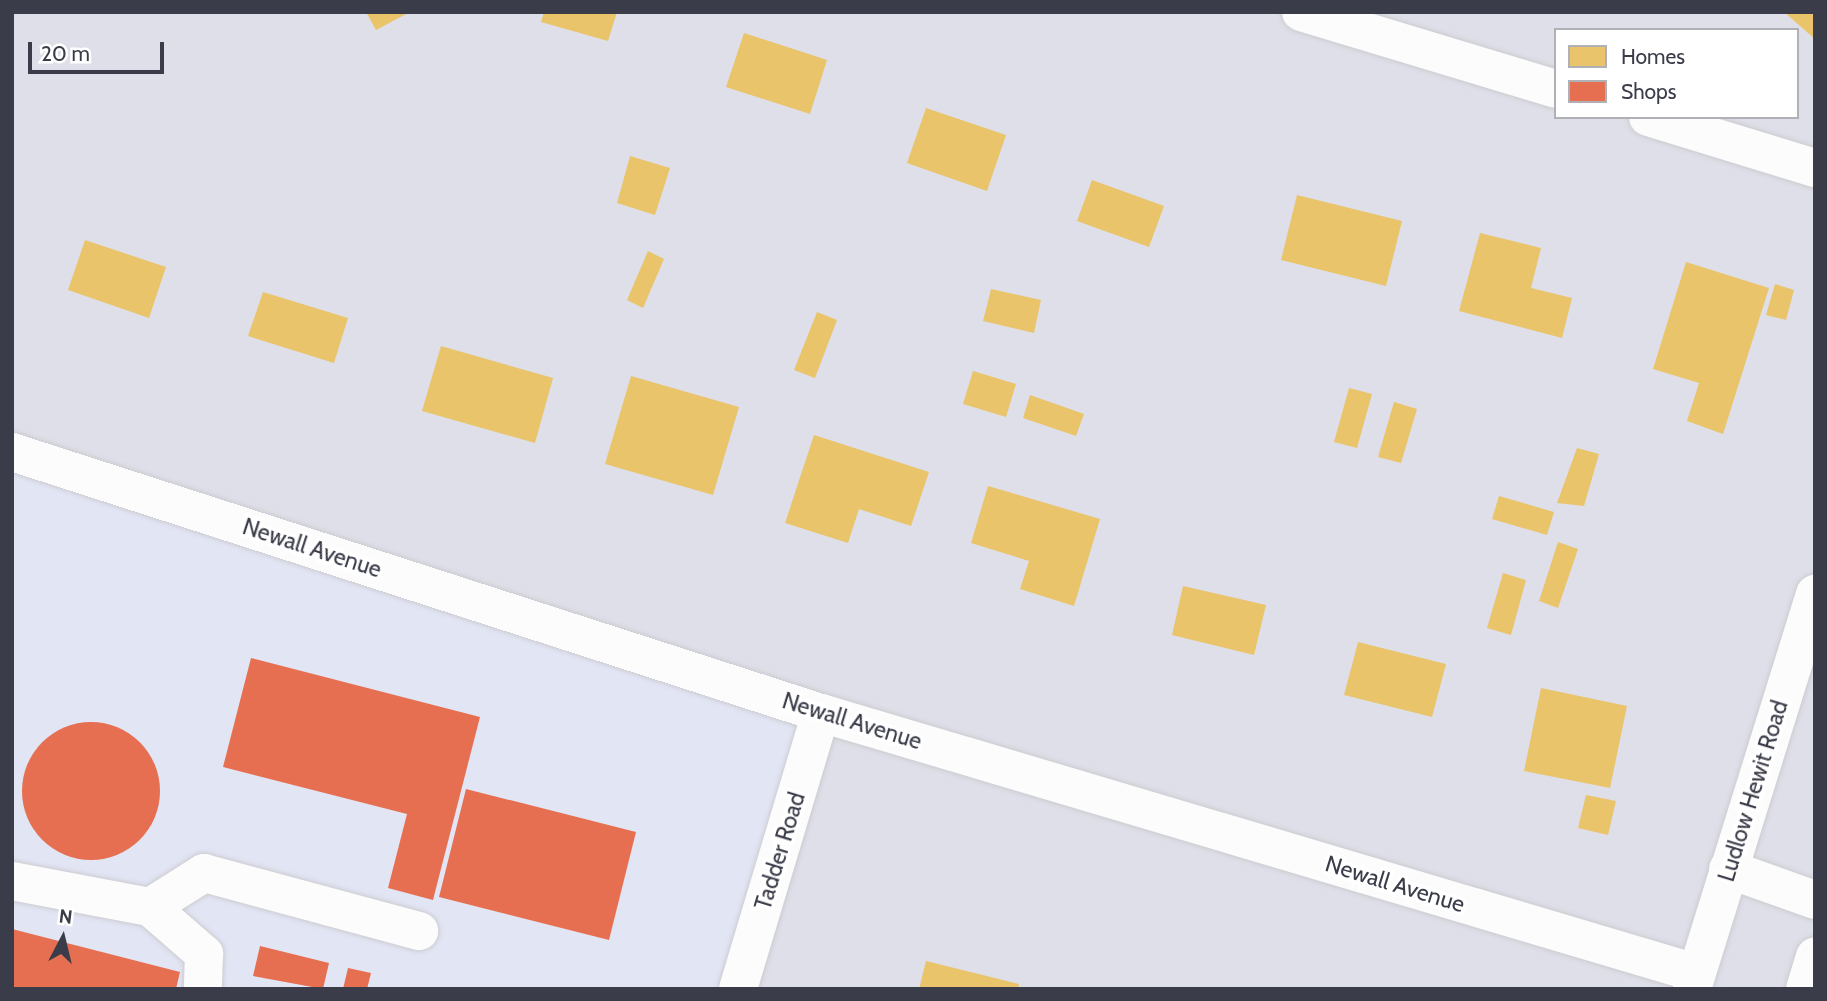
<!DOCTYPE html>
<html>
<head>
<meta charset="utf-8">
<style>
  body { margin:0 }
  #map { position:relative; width:1827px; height:1001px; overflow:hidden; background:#eeeef3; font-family:Cabin,sans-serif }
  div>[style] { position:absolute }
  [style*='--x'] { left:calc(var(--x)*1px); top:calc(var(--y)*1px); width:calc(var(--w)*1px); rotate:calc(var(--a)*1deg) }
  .residential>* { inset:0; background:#dedfe8 }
  .commercial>* { inset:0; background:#e2e5f4 }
  .homes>* { inset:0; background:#e9c46a }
  .shops>* { inset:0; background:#e76f51 }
  .round { border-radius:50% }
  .roads { filter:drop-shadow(0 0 2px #ccccd1) drop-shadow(0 0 2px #ccccd1) }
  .minor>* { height:38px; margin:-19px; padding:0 19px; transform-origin:19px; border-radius:19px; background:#fcfcfd }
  span { translate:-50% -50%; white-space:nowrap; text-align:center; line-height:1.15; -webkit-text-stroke:7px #fff; paint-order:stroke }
  .street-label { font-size:23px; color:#3a3c49 }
  .frame { position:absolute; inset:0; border:14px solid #3a3c49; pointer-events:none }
  .legend { position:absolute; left:1554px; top:28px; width:245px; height:91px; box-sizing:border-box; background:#fff; border:2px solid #b0b1b6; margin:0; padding:9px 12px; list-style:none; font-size:21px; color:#3a3c49 }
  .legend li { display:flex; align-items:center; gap:14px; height:35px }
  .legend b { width:35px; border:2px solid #b0b1b6 }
  .north { position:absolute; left:28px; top:903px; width:70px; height:70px; -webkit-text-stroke:5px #fff; paint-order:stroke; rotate:7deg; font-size:19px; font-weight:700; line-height:28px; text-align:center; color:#3a3c49 }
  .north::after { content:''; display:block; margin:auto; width:24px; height:32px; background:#3a3c49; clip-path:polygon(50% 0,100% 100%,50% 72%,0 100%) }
  .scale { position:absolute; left:28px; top:42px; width:136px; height:32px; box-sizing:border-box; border:4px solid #3a3c49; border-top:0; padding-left:9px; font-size:21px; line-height:24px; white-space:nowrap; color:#3a3c49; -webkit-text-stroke:5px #fff; paint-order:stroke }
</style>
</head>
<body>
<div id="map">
  <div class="residential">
    <div style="clip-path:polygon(evenodd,12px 12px,1815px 12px,1815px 989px,12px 989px,12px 12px,1556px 30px,1797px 30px,1797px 117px,1556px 117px,1556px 30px)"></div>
  </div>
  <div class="commercial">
    <div style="clip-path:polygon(12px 461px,808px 720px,727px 989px,12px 989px)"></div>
  </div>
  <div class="homes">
    <div style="clip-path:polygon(366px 12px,410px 12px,376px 30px)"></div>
    <div style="clip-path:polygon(544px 12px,617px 12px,608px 41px,541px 22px)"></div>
    <div style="clip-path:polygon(1784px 12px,1815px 12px,1815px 39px)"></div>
    <div style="clip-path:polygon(744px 33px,827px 60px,810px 114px,726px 87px)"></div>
    <div style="clip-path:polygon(926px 108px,1006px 135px,987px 191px,907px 163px)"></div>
    <div style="clip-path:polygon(630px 156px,670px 168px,655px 215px,617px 203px)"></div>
    <div style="clip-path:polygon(1092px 180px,1164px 206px,1149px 247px,1077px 221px)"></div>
    <div style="clip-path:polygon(1297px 195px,1402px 221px,1386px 286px,1281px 260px)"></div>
    <div style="clip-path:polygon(1480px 233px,1541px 248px,1531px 288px,1572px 298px,1562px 338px,1459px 311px)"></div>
    <div style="clip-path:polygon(85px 240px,166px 267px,149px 318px,68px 290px)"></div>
    <div style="clip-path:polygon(648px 251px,664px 259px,643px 308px,627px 300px)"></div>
    <div style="clip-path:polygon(1686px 262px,1769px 288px,1723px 434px,1687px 421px,1699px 383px,1653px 369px)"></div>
    <div style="clip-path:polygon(1775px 284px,1794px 290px,1786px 320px,1766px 315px)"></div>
    <div style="clip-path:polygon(991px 289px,1041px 300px,1034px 333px,983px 321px)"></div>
    <div style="clip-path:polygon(263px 292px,348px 318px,334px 363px,248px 336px)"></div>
    <div style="clip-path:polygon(817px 312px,837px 320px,815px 378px,794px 370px)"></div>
    <div style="clip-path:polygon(441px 346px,553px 378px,535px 443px,422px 411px)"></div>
    <div style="clip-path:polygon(973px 371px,1016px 384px,1006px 417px,963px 404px)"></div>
    <div style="clip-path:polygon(631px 376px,739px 407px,713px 495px,605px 464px)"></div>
    <div style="clip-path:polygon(1349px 388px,1372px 394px,1357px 448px,1334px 442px)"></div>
    <div style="clip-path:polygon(1030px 395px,1084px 414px,1076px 436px,1023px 418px)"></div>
    <div style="clip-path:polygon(1394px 402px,1417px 409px,1401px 463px,1378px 457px)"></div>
    <div style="clip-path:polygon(814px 435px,929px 472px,911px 526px,859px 509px,848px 543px,785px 523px)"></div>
    <div style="clip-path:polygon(1577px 448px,1599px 454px,1584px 506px,1557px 503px)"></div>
    <div style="clip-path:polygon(988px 486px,1100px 519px,1074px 606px,1020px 589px,1029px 561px,971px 543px)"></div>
    <div style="clip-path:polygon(1499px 496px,1554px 512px,1547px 535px,1492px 519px)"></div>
    <div style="clip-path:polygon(1558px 542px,1578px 549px,1558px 608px,1539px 601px)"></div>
    <div style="clip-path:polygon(1503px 573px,1526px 580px,1511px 635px,1487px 628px)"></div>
    <div style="clip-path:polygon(1183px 586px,1266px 605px,1254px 655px,1172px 635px)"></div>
    <div style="clip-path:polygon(1358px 642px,1446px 664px,1432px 717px,1344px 695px)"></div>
    <div style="clip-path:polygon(1541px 688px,1627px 706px,1610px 788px,1524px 771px)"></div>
    <div style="clip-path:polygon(1586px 795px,1616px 801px,1608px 835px,1578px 828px)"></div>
    <div style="clip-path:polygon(926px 961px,1019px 984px,1018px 989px,919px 989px)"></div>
  </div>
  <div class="shops">
    <div style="clip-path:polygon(251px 658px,480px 717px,433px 900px,388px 888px,407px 814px,223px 767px)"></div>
    <div class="round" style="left:22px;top:722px;width:138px;height:138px"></div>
    <div style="clip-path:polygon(466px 789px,636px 832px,609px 940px,439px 897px)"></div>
    <div style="clip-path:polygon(12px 929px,180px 972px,176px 989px,12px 989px)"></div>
    <div style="clip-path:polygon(260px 946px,329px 963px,323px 989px,253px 976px)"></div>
    <div style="clip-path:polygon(348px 968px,371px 973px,367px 989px,343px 989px)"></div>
  </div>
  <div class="roads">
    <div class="minor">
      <div style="--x:1301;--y:12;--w:266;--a:16.8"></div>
      <div style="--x:1648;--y:117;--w:175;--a:17"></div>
      <div style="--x:12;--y:452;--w:850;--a:17.88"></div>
      <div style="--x:821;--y:713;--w:913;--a:16.55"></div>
      <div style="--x:1728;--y:869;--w:92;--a:19.6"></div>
      <div style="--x:12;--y:881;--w:140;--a:10.7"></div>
      <div style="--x:150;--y:907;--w:64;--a:-32.2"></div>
      <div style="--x:204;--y:873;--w:223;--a:15.1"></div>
      <div style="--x:150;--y:907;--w:72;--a:41"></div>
      <div style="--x:204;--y:954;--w:35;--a:92"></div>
      <div style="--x:738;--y:989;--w:288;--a:-73.3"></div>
      <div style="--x:1692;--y:989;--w:414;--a:-72.7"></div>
      <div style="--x:1805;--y:989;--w:34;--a:-73"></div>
    </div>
  </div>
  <div class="street-label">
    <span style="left:312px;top:548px;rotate:18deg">Newall Avenue</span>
    <span style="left:852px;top:721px;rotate:17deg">Newall Avenue</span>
    <span style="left:1753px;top:791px;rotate:-73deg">Ludlow Hewit Road</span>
    <span style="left:780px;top:851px;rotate:-73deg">Tadder Road</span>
    <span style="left:1395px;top:884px;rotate:17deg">Newall Avenue</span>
  </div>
  <div class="frame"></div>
  <ul class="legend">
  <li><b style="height:19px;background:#e9c46a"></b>Homes</li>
  <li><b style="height:19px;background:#e76f51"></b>Shops</li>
  </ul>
  <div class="north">N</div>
  <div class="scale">20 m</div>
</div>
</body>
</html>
